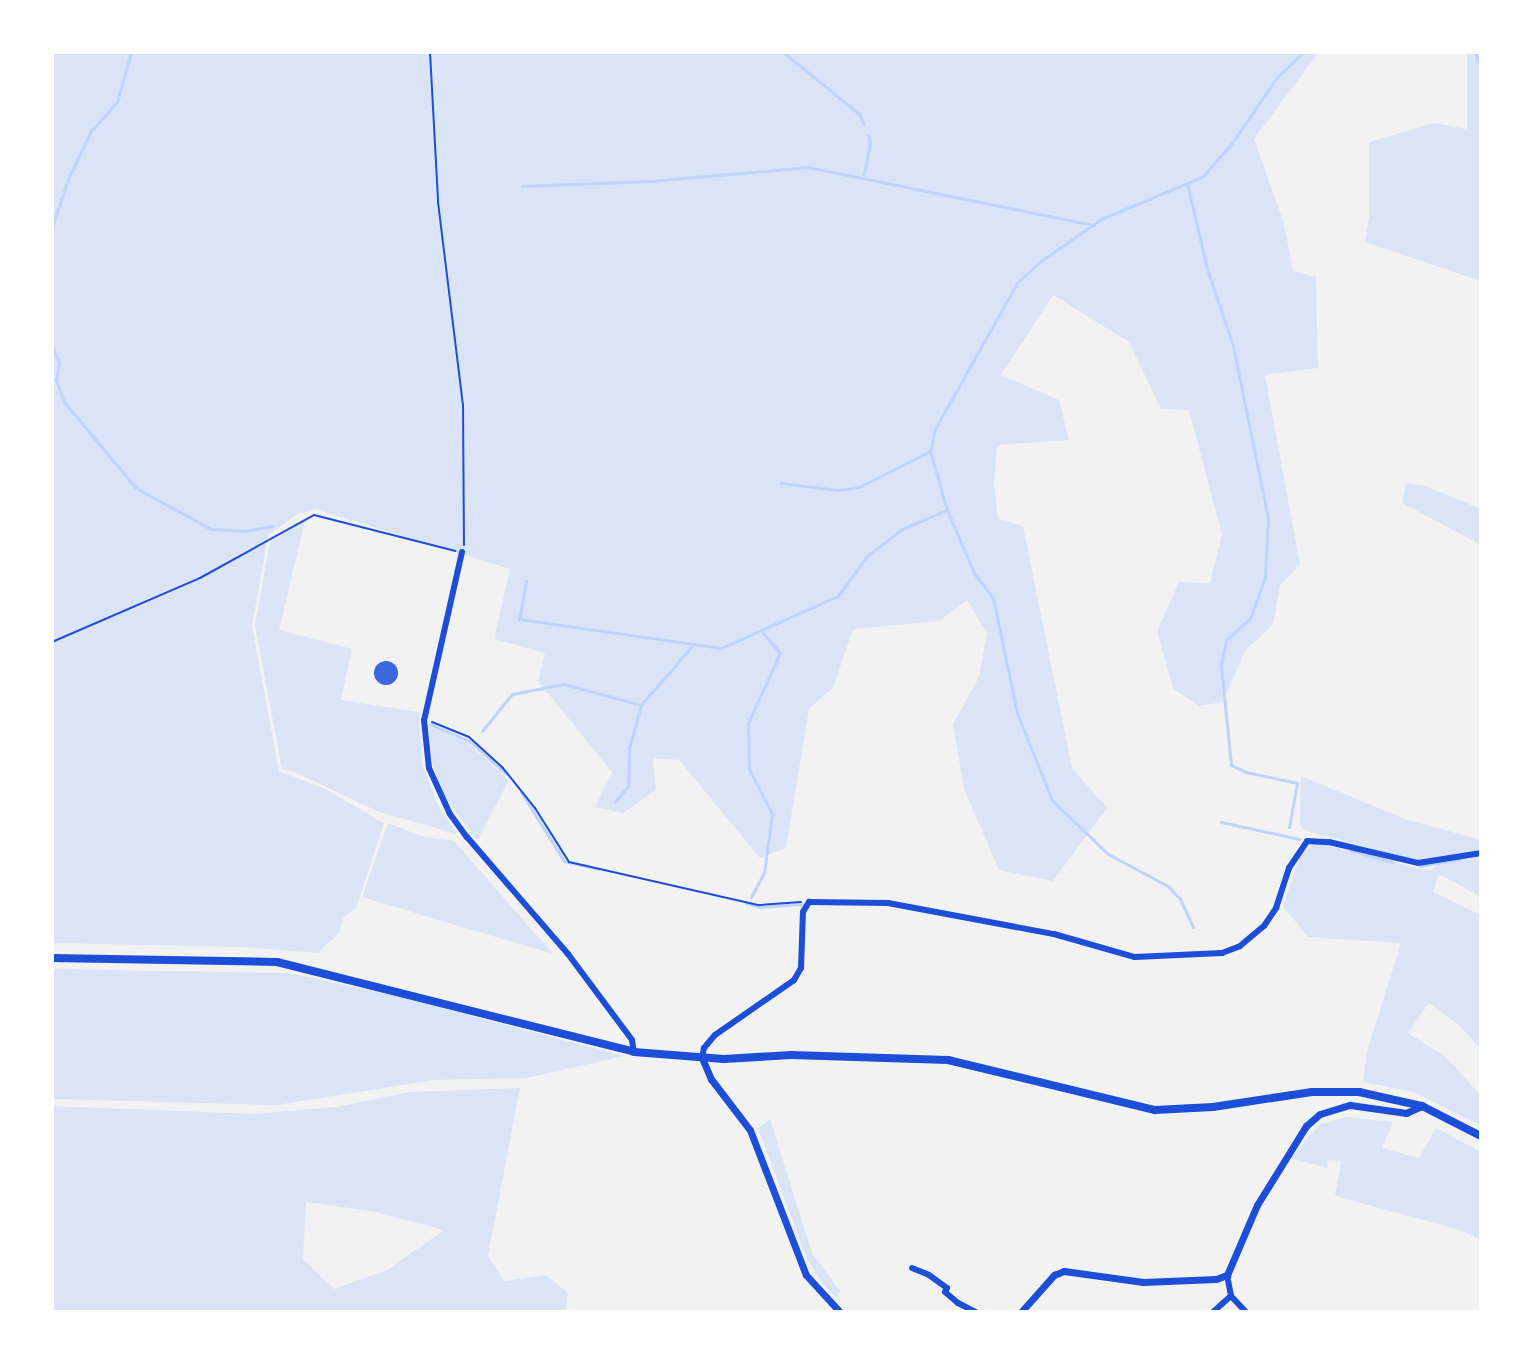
<!DOCTYPE html>
<html>
<head>
<meta charset="utf-8">
<style>
  body { margin:0 }
  #map { position:relative; width:1533px; height:1364px; overflow:hidden; background:#f2f2f2; font-family:"Space Grotesk",sans-serif }
  div>[style] { position:absolute }
  [style*='--x'] { left:calc(var(--x)*1px); top:calc(var(--y)*1px); width:calc(var(--w)*1px); rotate:calc(var(--a)*1deg) }
  .green>* { inset:0; background:#dbe4f7 }
  .stream>* { height:3px; margin:-1.5px; padding:0 1.5px; transform-origin:1.5px; border-radius:1.5px; background:#bfd3fe }
  .building>* { inset:0; background:#3d67dc }
  .round { border-radius:50% }
  .path>* { height:2px; margin:-1px; padding:0 1px; transform-origin:1px; border-radius:1px; background:#1d4ed8 }
  .minor>* { height:6px; margin:-3px; padding:0 3px; transform-origin:3px; border-radius:3px; background:#1d4ed8 }
  .tertiary>* { height:7px; margin:-3.5px; padding:0 3.5px; transform-origin:3.5px; border-radius:3.5px; background:#1d4ed8 }
  .secondary>* { height:8px; margin:-4px; padding:0 4px; transform-origin:4px; border-radius:4px; background:#1d4ed8 }
  span { translate:-50% -50%; white-space:nowrap; text-align:center; line-height:1.15; -webkit-text-stroke:7px #fff; paint-order:stroke }
  .frame { position:absolute; inset:0; border:54px solid #fff; pointer-events:none }
</style>
</head>
<body>
<div id="map">
  <div class="green">
    <div style="clip-path:polygon(52px 52px,1319px 52px,1254px 139px,1284px 223px,1293px 271px,1316px 277px,1318px 368px,1265px 375px,1300px 565px,1280px 585px,1273px 624px,1245px 651px,1223px 702px,1199px 706px,1173px 688px,1157px 631px,1179px 582px,1210px 583px,1222px 535px,1189px 410px,1161px 409px,1129px 342px,1053px 295px,1001px 375px,1059px 400px,1069px 440px,997px 445px,994px 483px,998px 519px,1023px 526px,1072px 768px,1107px 808px,1053px 881px,999px 870px,964px 789px,953px 724px,979px 677px,987px 633px,967px 600px,939px 621px,853px 629px,833px 688px,809px 709px,786px 848px,760px 858px,679px 760px,653px 758px,656px 790px,623px 813px,595px 807px,612px 772px,538px 681px,545px 653px,494px 639px,510px 569px,315px 509px,296px 515px,268px 535px,252px 626px,279px 771px,325px 789px,384px 823px,356px 908px,343px 918px,340px 932px,318px 953px,243px 947px,52px 943px)"></div>
    <div style="clip-path:polygon(1467px 52px,1481px 52px,1481px 281px,1365px 242px,1369px 218px,1369px 142px,1434px 123px,1467px 129px)"></div>
    <div style="clip-path:polygon(1406px 483px,1425px 486px,1481px 509px,1481px 545px,1402px 503px)"></div>
    <div style="clip-path:polygon(305px 521px,279px 630px,352px 649px,341px 700px,419px 712px,422px 764px,437px 803px,457px 834px,379px 812px,295px 772px,282px 769px,255px 625px,270px 542px)"></div>
    <div style="clip-path:polygon(428px 725px,469px 744px,509px 780px,477px 841px,444px 795px,433px 765px)"></div>
    <div style="clip-path:polygon(1301px 776px,1405px 819px,1481px 840px,1481px 850px,1438px 859px,1415px 860px,1303px 830px,1300px 822px)"></div>
    <div style="clip-path:polygon(388px 823px,424px 837px,454px 841px,553px 954px,362px 897px)"></div>
    <div style="clip-path:polygon(1314px 842px,1420px 869px,1431px 870px,1440px 864px,1481px 856px,1481px 897px,1439px 874px,1433px 892px,1481px 915px,1481px 1049px,1457px 1024px,1429px 1003px,1408px 1033px,1447px 1058px,1481px 1096px,1481px 1126px,1414px 1092px,1363px 1082px,1367px 1051px,1401px 943px,1308px 937px,1283px 906px,1300px 856px)"></div>
    <div style="clip-path:polygon(52px 969px,288px 973px,396px 996px,624px 1056px,527px 1078px,434px 1080px,277px 1105px,52px 1099px)"></div>
    <div style="clip-path:polygon(evenodd,520px 1088px,488px 1256px,504px 1281px,546px 1275px,568px 1293px,566px 1312px,52px 1312px,52px 1106px,255px 1114px,336px 1107px,410px 1092px,520px 1088px,306px 1202px,371px 1211px,444px 1230px,387px 1270px,334px 1289px,303px 1259px,306px 1202px)"></div>
    <div style="clip-path:polygon(1347px 1117px,1393px 1122px,1382px 1148px,1419px 1158px,1436px 1128px,1481px 1152px,1481px 1240px,1460px 1230px,1335px 1196px,1341px 1161px,1328px 1160px,1327px 1168px,1291px 1158px,1319px 1125px)"></div>
    <div style="clip-path:polygon(770px 1119px,812px 1253px,840px 1291px,836px 1297px,823px 1285px,806px 1257px,758px 1128px)"></div>
  </div>
  <div class="stream">
    <div style="--x:783;--y:52;--w:98;--a:39.2"></div>
    <div style="--x:859;--y:114;--w:10;--a:66"></div>
    <div style="--x:1475;--y:52;--w:16;--a:68"></div>
    <div style="--x:864;--y:174;--w:32;--a:-79"></div>
    <div style="--x:870;--y:143;--w:8;--a:-104"></div>
    <div style="--x:1187;--y:183;--w:88;--a:76.9"></div>
    <div style="--x:1207;--y:269;--w:81;--a:71.3"></div>
    <div style="--x:1233;--y:346;--w:176;--a:78.5"></div>
    <div style="--x:1268;--y:518;--w:59;--a:92.9"></div>
    <div style="--x:1265;--y:577;--w:45;--a:109.7"></div>
    <div style="--x:1250;--y:619;--w:32;--a:139"></div>
    <div style="--x:1226;--y:640;--w:25;--a:101"></div>
    <div style="--x:1221;--y:665;--w:100;--a:84.3"></div>
    <div style="--x:1231;--y:765;--w:17;--a:25"></div>
    <div style="--x:1246;--y:772;--w:52;--a:12.2"></div>
    <div style="--x:1297;--y:783;--w:45;--a:100.3"></div>
    <div style="--x:522;--y:186;--w:129;--a:-2.2"></div>
    <div style="--x:651;--y:181;--w:158;--a:-5.1"></div>
    <div style="--x:808;--y:167;--w:292;--a:11.5"></div>
    <div style="--x:52;--y:227;--w:51;--a:-71.6"></div>
    <div style="--x:68;--y:179;--w:53;--a:-64.4"></div>
    <div style="--x:91;--y:131;--w:39;--a:-48"></div>
    <div style="--x:117;--y:102;--w:52;--a:-74.4"></div>
    <div style="--x:52;--y:347;--w:17;--a:65"></div>
    <div style="--x:59;--y:362;--w:18;--a:99"></div>
    <div style="--x:56;--y:380;--w:23;--a:70"></div>
    <div style="--x:64;--y:402;--w:112;--a:50.1"></div>
    <div style="--x:136;--y:488;--w:85;--a:28.7"></div>
    <div style="--x:211;--y:529;--w:33;--a:3"></div>
    <div style="--x:244;--y:531;--w:29;--a:-10"></div>
    <div style="--x:781;--y:483;--w:57;--a:7"></div>
    <div style="--x:838;--y:490;--w:21;--a:-8"></div>
    <div style="--x:859;--y:487;--w:77;--a:-26.9"></div>
    <div style="--x:947;--y:510;--w:69;--a:66.8"></div>
    <div style="--x:974;--y:573;--w:31;--a:53"></div>
    <div style="--x:993;--y:598;--w:117;--a:78.2"></div>
    <div style="--x:1017;--y:713;--w:94;--a:68.1"></div>
    <div style="--x:1052;--y:800;--w:78;--a:44"></div>
    <div style="--x:1108;--y:854;--w:68;--a:28.1"></div>
    <div style="--x:1168;--y:886;--w:18;--a:47"></div>
    <div style="--x:1180;--y:899;--w:31;--a:65"></div>
    <div style="--x:526;--y:581;--w:39;--a:100"></div>
    <div style="--x:519;--y:619;--w:204;--a:8.2"></div>
    <div style="--x:721;--y:648;--w:128;--a:-24"></div>
    <div style="--x:838;--y:596;--w:49;--a:-54.1"></div>
    <div style="--x:867;--y:556;--w:44;--a:-37.6"></div>
    <div style="--x:902;--y:529;--w:49;--a:-22.9"></div>
    <div style="--x:947;--y:510;--w:61;--a:-106.1"></div>
    <div style="--x:930;--y:451;--w:23;--a:-77"></div>
    <div style="--x:935;--y:429;--w:167;--a:-60.7"></div>
    <div style="--x:1017;--y:283;--w:33;--a:-43"></div>
    <div style="--x:1041;--y:261;--w:73;--a:-35"></div>
    <div style="--x:1101;--y:219;--w:109;--a:-22.6"></div>
    <div style="--x:1202;--y:177;--w:45;--a:-48.6"></div>
    <div style="--x:1232;--y:143;--w:80;--a:-55.7"></div>
    <div style="--x:1277;--y:77;--w:37;--a:-43"></div>
    <div style="--x:430;--y:724;--w:45;--a:23.7"></div>
    <div style="--x:471;--y:742;--w:47;--a:42.4"></div>
    <div style="--x:482;--y:731;--w:48;--a:-51"></div>
    <div style="--x:512;--y:694;--w:53;--a:-10.9"></div>
    <div style="--x:564;--y:684;--w:80;--a:15.3"></div>
    <div style="--x:521;--y:792;--w:81;--a:58.1"></div>
    <div style="--x:564;--y:861;--w:35;--a:13"></div>
    <div style="--x:615;--y:802;--w:21;--a:-51"></div>
    <div style="--x:628;--y:786;--w:38;--a:-88"></div>
    <div style="--x:629;--y:748;--w:45;--a:-74.4"></div>
    <div style="--x:641;--y:705;--w:77;--a:-49.2"></div>
    <div style="--x:1221;--y:822;--w:80;--a:12.3"></div>
    <div style="--x:1350;--y:850;--w:44;--a:15.9"></div>
    <div style="--x:1420;--y:866;--w:40;--a:-10"></div>
    <div style="--x:751;--y:897;--w:27;--a:-62"></div>
    <div style="--x:764;--y:873;--w:60;--a:-82.3"></div>
    <div style="--x:772;--y:814;--w:51;--a:-117.1"></div>
    <div style="--x:749;--y:769;--w:46;--a:-91.2"></div>
    <div style="--x:748;--y:723;--w:77;--a:-65.4"></div>
    <div style="--x:780;--y:653;--w:30;--a:-130"></div>
    <div style="--x:746;--y:903;--w:14;--a:17"></div>
    <div style="--x:759;--y:907;--w:43;--a:-4"></div>
    <div style="--x:802;--y:904;--w:7;--a:90"></div>
  </div>
  <div class="building">
    <div class="round" style="left:374px;top:661px;width:24px;height:24px"></div>
  </div>
  <div class="path">
    <div style="--x:430;--y:52;--w:150;--a:86.9"></div>
    <div style="--x:438;--y:202;--w:205;--a:83"></div>
    <div style="--x:463;--y:405;--w:140;--a:89.6"></div>
    <div style="--x:52;--y:642;--w:161;--a:-23.4"></div>
    <div style="--x:200;--y:578;--w:130;--a:-28.9"></div>
    <div style="--x:314;--y:515;--w:146;--a:14.3"></div>
    <div style="--x:432;--y:722;--w:40;--a:22"></div>
    <div style="--x:469;--y:737;--w:45;--a:42.3"></div>
    <div style="--x:502;--y:767;--w:53;--a:51.2"></div>
    <div style="--x:535;--y:808;--w:64;--a:57.8"></div>
    <div style="--x:569;--y:862;--w:195;--a:12.8"></div>
    <div style="--x:759;--y:905;--w:42;--a:-4.1"></div>
  </div>
  <div class="minor">
    <div style="--x:462;--y:552;--w:172;--a:102.7"></div>
    <div style="--x:424;--y:720;--w:48;--a:84.1"></div>
    <div style="--x:429;--y:768;--w:51;--a:65.5"></div>
    <div style="--x:450;--y:814;--w:29;--a:54"></div>
    <div style="--x:467;--y:837;--w:155;--a:49.2"></div>
    <div style="--x:568;--y:954;--w:107;--a:53.3"></div>
    <div style="--x:632;--y:1040;--w:12;--a:81"></div>
    <div style="--x:702;--y:1058;--w:10;--a:-79"></div>
    <div style="--x:704;--y:1048;--w:17;--a:-50"></div>
    <div style="--x:715;--y:1035;--w:96;--a:-34.8"></div>
    <div style="--x:794;--y:980;--w:14;--a:-60"></div>
    <div style="--x:801;--y:968;--w:56;--a:-88"></div>
    <div style="--x:803;--y:912;--w:12;--a:-59"></div>
    <div style="--x:809;--y:902;--w:79;--a:0.7"></div>
    <div style="--x:888;--y:903;--w:169;--a:10.6"></div>
    <div style="--x:1054;--y:934;--w:84;--a:15.9"></div>
    <div style="--x:1135;--y:957;--w:87;--a:-2.6"></div>
    <div style="--x:1222;--y:953;--w:19;--a:-21"></div>
    <div style="--x:1240;--y:946;--w:31;--a:-40"></div>
    <div style="--x:1264;--y:926;--w:22;--a:-56"></div>
    <div style="--x:1276;--y:908;--w:42;--a:-72"></div>
    <div style="--x:1289;--y:868;--w:32;--a:-56"></div>
    <div style="--x:1307;--y:841;--w:22;--a:3"></div>
    <div style="--x:1329;--y:842;--w:91;--a:13.3"></div>
    <div style="--x:1418;--y:863;--w:64;--a:-9"></div>
    <div style="--x:912;--y:1268;--w:18;--a:22"></div>
    <div style="--x:929;--y:1275;--w:22;--a:36"></div>
    <div style="--x:947;--y:1288;--w:4;--a:117"></div>
    <div style="--x:945;--y:1292;--w:17;--a:40"></div>
    <div style="--x:958;--y:1303;--w:20;--a:27"></div>
    <div style="--x:1227;--y:1275;--w:21;--a:79"></div>
    <div style="--x:1231;--y:1296;--w:22;--a:47"></div>
    <div style="--x:1213;--y:1312;--w:24;--a:-42"></div>
  </div>
  <div class="tertiary">
    <div style="--x:702;--y:1058;--w:23;--a:67"></div>
    <div style="--x:711;--y:1079;--w:64;--a:52.6"></div>
    <div style="--x:750;--y:1130;--w:155;--a:68.9"></div>
    <div style="--x:806;--y:1275;--w:50;--a:47.4"></div>
    <div style="--x:1021;--y:1312;--w:50;--a:-48.3"></div>
    <div style="--x:1054;--y:1275;--w:11;--a:-22"></div>
    <div style="--x:1064;--y:1271;--w:80;--a:7.9"></div>
    <div style="--x:1143;--y:1282;--w:73;--a:-2.4"></div>
    <div style="--x:1216;--y:1279;--w:12;--a:-20"></div>
    <div style="--x:1227;--y:1275;--w:76;--a:-66.8"></div>
    <div style="--x:1257;--y:1205;--w:93;--a:-58.2"></div>
    <div style="--x:1306;--y:1126;--w:18;--a:-41"></div>
    <div style="--x:1320;--y:1114;--w:31;--a:-17"></div>
    <div style="--x:1350;--y:1105;--w:57;--a:8.1"></div>
    <div style="--x:1406;--y:1113;--w:17;--a:-24"></div>
  </div>
  <div class="secondary">
    <div style="--x:52;--y:958;--w:225;--a:1"></div>
    <div style="--x:277;--y:962;--w:368;--a:14.1"></div>
    <div style="--x:634;--y:1052;--w:90;--a:4.4"></div>
    <div style="--x:724;--y:1059;--w:67;--a:-3.4"></div>
    <div style="--x:791;--y:1055;--w:157;--a:1.8"></div>
    <div style="--x:948;--y:1060;--w:213;--a:13.6"></div>
    <div style="--x:1155;--y:1110;--w:58;--a:-3"></div>
    <div style="--x:1213;--y:1107;--w:100;--a:-8.6"></div>
    <div style="--x:1312;--y:1092;--w:47;--a:0"></div>
    <div style="--x:1359;--y:1092;--w:65;--a:12.5"></div>
    <div style="--x:1422;--y:1106;--w:66;--a:27"></div>
  </div>
  <div class="frame"></div>
</div>
</body>
</html>
